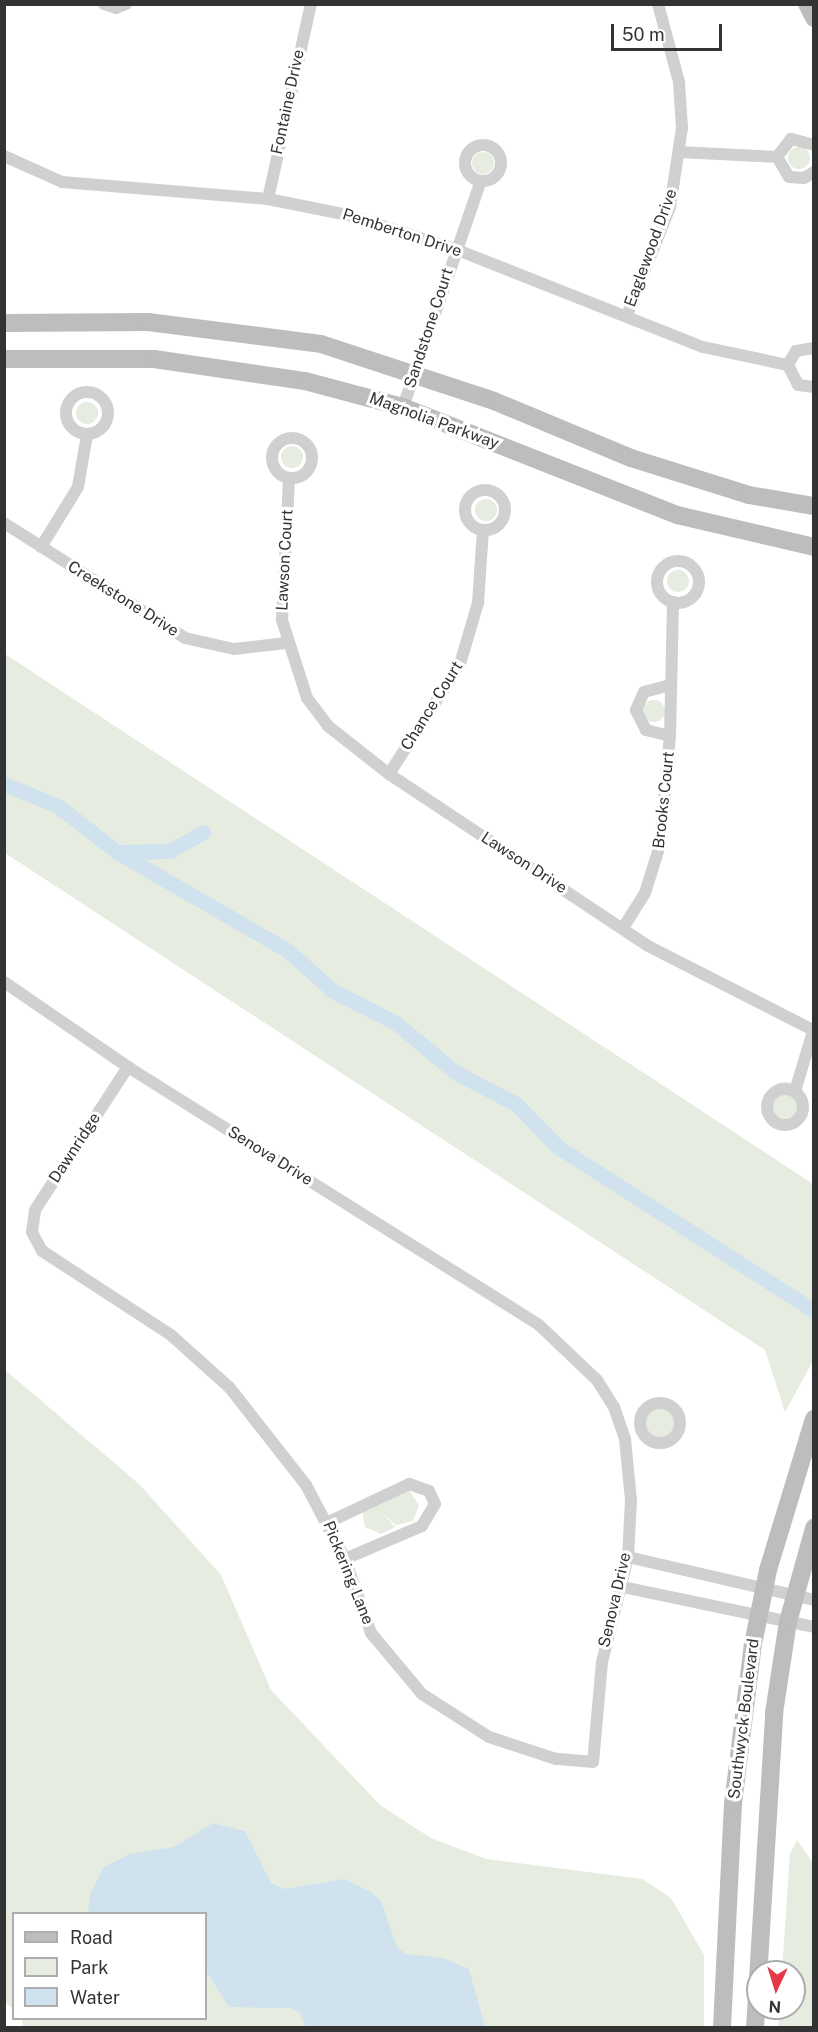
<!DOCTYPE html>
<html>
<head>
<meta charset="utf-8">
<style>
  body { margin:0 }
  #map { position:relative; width:818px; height:2032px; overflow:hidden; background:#fff; font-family:"Public Sans",sans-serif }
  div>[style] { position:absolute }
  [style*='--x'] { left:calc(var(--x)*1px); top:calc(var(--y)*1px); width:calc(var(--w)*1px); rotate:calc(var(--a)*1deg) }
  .green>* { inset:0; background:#e6ecdf }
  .round { border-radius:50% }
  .water>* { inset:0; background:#cfe2ee }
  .canal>* { height:15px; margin:-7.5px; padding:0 7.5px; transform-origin:7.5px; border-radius:7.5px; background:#cfe2ee }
  .street>* { height:12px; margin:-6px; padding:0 6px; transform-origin:6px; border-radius:6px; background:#d0d0d0 }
  .street>.ring { margin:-6px; padding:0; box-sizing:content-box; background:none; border:12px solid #d0d0d0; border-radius:50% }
  .secondary>* { height:18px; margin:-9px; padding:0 9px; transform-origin:9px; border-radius:9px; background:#bdbdbd }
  span { translate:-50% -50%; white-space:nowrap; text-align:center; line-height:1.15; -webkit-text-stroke:6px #fff; paint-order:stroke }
  .street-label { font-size:16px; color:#333 }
  .frame { position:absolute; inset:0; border:6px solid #333; pointer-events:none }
  .legend { position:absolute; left:12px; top:1912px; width:195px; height:108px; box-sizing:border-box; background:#fff; border:2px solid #adadad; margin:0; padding:8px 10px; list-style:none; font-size:18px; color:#333 }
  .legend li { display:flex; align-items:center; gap:12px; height:30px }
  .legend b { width:30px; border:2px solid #adadad }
  .north { position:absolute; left:746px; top:1960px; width:60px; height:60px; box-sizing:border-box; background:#fff; border:2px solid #adadad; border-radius:50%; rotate:184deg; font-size:16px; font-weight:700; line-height:24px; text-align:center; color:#333 }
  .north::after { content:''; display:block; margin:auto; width:21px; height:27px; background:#e63946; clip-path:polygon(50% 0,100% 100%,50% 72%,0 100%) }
  .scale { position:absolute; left:611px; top:24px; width:111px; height:27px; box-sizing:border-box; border:3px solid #333; border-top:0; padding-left:8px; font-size:18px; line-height:21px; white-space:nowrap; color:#333; -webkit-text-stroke:4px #fff; paint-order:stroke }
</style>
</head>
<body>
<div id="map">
  <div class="green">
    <div class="round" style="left:788px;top:147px;width:22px;height:22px"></div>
    <div class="round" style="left:472px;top:152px;width:22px;height:22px"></div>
    <div class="round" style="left:76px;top:402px;width:22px;height:22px"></div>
    <div class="round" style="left:281px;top:446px;width:22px;height:22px"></div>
    <div class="round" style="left:475px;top:499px;width:22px;height:22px"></div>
    <div class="round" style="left:667px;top:570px;width:22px;height:22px"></div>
    <div style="clip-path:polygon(5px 654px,813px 1184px,813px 1361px,785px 1412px,765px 1350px,5px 853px)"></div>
    <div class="round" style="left:643px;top:700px;width:22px;height:22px"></div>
    <div class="round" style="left:766px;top:1082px;width:38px;height:38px"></div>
    <div style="clip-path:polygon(4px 1369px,139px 1484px,221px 1575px,271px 1690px,380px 1805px,431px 1838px,486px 1859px,642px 1879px,671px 1898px,704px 1955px,704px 2027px,23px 2027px,22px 2019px,206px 2018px,206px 1914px,14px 1914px,13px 2008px,5px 2003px)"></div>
    <div class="round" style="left:642px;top:1405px;width:38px;height:38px"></div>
    <div style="clip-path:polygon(409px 1490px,419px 1505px,413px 1521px,396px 1525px,382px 1513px,395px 1527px,381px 1534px,365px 1527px,362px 1509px,382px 1499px,381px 1507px,383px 1500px)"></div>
    <div style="clip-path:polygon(797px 1840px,813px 1863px,813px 2027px,778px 2027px,780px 2008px,794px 2008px,794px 1972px,782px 1972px,790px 1854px)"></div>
  </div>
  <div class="water">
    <div style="clip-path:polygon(213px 1823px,245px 1831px,271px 1883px,285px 1889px,344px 1879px,371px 1892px,381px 1901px,397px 1947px,406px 1954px,443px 1958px,469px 1969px,485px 2027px,306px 2027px,299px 2012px,290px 2008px,229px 2007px,206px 1971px,206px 1914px,88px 1913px,90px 1895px,104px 1867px,130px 1854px,174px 1847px)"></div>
  </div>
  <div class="canal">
    <div style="--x:4;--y:784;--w:58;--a:22.2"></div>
    <div style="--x:58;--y:806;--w:75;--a:37.9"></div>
    <div style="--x:117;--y:852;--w:196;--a:30"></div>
    <div style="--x:287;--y:950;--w:62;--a:41.7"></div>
    <div style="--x:333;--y:991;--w:71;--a:26.9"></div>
    <div style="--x:396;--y:1023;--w:77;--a:39.7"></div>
    <div style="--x:455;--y:1072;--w:69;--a:27.7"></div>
    <div style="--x:516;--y:1104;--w:60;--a:45.7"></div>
    <div style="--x:558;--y:1147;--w:304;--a:32.6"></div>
    <div style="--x:117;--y:852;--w:53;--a:-1.1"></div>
    <div style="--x:170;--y:851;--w:38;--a:-30"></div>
  </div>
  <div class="street">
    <div style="--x:104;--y:4;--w:13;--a:18"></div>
    <div style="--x:116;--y:8;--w:11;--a:-22"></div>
    <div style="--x:814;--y:145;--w:24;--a:-165"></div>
    <div style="--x:791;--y:139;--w:23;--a:128"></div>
    <div style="--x:777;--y:157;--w:23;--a:59"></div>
    <div style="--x:789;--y:177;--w:15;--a:4"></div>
    <div style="--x:804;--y:178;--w:12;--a:-31"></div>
    <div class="ring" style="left:465px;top:145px;width:24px;height:24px"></div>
    <div style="--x:679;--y:152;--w:98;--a:2.9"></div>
    <div style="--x:4;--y:156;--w:64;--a:24.1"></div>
    <div style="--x:62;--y:182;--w:207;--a:4.7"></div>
    <div style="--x:268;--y:199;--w:82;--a:11.3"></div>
    <div style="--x:348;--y:215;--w:112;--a:17.6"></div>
    <div style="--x:455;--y:249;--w:267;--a:21.6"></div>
    <div style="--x:703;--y:347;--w:87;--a:12"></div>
    <div style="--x:268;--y:199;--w:200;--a:-77.6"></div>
    <div style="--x:627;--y:315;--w:116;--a:-68.3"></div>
    <div style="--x:670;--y:207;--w:80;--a:-81.4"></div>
    <div style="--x:682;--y:128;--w:46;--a:-93.7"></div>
    <div style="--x:679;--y:82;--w:81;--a:-105.1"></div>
    <div style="--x:814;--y:348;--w:18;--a:171"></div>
    <div style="--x:796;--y:351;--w:16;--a:120"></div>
    <div style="--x:788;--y:365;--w:22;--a:63"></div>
    <div style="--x:798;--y:385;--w:16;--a:7"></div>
    <div class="ring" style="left:66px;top:392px;width:30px;height:30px"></div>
    <div style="--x:403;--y:407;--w:239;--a:-71"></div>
    <div class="ring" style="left:272px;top:438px;width:28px;height:28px"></div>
    <div style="--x:289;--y:478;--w:142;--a:92.8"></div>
    <div style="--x:282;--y:620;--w:82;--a:72.2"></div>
    <div style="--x:307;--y:698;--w:35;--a:53"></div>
    <div style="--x:328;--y:726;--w:78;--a:38.2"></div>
    <div style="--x:389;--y:774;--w:311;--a:33.6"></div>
    <div style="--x:648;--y:946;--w:185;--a:27"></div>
    <div class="ring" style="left:465px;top:490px;width:28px;height:28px"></div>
    <div style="--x:4;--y:523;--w:214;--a:32.4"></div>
    <div style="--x:185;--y:638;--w:50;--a:12.7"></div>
    <div style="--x:234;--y:649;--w:52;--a:-6.6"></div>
    <div style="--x:41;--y:547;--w:70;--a:-58.3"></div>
    <div style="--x:78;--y:487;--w:53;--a:-80.2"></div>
    <div class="ring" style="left:657px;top:561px;width:30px;height:30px"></div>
    <div style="--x:670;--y:736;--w:25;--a:-166"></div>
    <div style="--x:646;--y:730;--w:22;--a:-117"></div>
    <div style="--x:636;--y:710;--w:20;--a:-66"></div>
    <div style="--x:644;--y:692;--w:28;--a:-15"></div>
    <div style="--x:389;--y:774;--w:131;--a:-57.2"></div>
    <div style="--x:460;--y:664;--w:64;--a:-73.6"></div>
    <div style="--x:478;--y:603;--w:73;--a:-86.1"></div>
    <div style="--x:623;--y:928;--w:41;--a:-57.8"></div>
    <div style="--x:645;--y:893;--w:50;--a:-72.6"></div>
    <div style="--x:660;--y:845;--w:109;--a:-84.8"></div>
    <div style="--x:670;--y:736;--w:134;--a:-88.7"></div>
    <div style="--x:4;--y:982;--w:150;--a:34.4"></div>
    <div style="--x:128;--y:1067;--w:485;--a:32.1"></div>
    <div style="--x:539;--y:1325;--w:80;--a:43.5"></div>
    <div style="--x:597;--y:1380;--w:32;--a:58"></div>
    <div style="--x:614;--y:1407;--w:34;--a:71"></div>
    <div style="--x:625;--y:1439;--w:61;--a:84.4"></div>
    <div style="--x:631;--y:1500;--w:57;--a:93"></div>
    <div style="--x:628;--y:1557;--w:108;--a:103.9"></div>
    <div style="--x:602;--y:1662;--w:100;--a:95.1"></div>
    <div style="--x:593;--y:1762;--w:37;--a:-175"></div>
    <div style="--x:556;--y:1759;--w:71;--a:-161.8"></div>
    <div style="--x:489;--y:1737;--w:80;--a:-147.3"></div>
    <div style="--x:422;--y:1694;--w:80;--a:-129.9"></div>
    <div style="--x:371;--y:1633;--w:78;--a:-109.4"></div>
    <div style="--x:345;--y:1559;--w:84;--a:-117.8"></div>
    <div style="--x:306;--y:1485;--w:123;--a:-128.1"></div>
    <div style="--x:230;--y:1388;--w:79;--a:-138.1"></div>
    <div style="--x:171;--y:1335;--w:154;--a:-146.9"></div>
    <div style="--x:42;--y:1251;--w:21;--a:-118"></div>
    <div style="--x:32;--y:1232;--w:22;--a:-82"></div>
    <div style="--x:35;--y:1210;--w:171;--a:-57"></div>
    <div class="ring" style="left:767px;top:1089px;width:24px;height:24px"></div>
    <div style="--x:795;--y:1091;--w:66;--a:-73.2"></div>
    <div class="ring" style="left:640px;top:1403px;width:28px;height:28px"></div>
    <div style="--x:329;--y:1522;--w:89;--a:-25.4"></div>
    <div style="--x:409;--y:1484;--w:21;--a:19"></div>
    <div style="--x:429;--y:1491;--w:14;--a:65"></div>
    <div style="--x:435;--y:1504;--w:26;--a:121"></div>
    <div style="--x:422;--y:1526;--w:84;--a:156.8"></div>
    <div style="--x:628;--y:1557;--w:191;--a:13"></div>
    <div style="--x:618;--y:1586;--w:200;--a:11.8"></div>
  </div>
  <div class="secondary">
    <div style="--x:807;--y:4;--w:16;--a:63"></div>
    <div style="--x:4;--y:323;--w:144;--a:-0.4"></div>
    <div style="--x:148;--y:322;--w:174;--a:7.2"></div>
    <div style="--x:321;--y:344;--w:182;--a:18.2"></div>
    <div style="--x:494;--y:401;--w:148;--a:22.6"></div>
    <div style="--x:631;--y:458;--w:124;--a:17.4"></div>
    <div style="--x:749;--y:495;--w:66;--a:9.6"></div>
    <div style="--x:4;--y:359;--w:150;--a:0"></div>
    <div style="--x:154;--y:359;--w:153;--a:8.3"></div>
    <div style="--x:305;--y:381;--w:101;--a:14.9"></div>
    <div style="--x:403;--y:407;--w:295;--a:21.5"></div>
    <div style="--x:677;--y:515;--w:141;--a:13.1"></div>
    <div style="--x:722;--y:2028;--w:224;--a:-87.2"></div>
    <div style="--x:733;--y:1804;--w:161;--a:-82.9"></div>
    <div style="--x:753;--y:1644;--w:76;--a:-78.5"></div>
    <div style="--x:768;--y:1570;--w:158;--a:-73.1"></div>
    <div style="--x:755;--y:2028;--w:316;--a:-86.5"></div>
    <div style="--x:774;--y:1713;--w:92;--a:-81.3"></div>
    <div style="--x:788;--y:1622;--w:98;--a:-74.5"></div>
  </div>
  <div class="street-label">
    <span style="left:288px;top:102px;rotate:-78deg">Fontaine Drive</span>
    <span style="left:402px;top:233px;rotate:18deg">Pemberton Drive</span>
    <span style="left:651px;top:248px;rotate:-70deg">Eaglewood Drive</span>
    <span style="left:429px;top:328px;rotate:-72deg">Sandstone Court</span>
    <span style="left:434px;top:421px;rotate:20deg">Magnolia Parkway</span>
    <span style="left:285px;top:560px;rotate:-87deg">Lawson Court</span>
    <span style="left:123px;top:599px;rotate:32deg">Creekstone Drive</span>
    <span style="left:432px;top:706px;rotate:-58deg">Chance Court</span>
    <span style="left:664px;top:800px;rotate:-84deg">Brooks Court</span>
    <span style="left:524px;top:863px;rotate:33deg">Lawson Drive</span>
    <span style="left:75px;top:1148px;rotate:-57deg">Dawnridge</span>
    <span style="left:270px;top:1156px;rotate:32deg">Senova Drive</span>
    <span style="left:348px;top:1573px;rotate:68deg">Pickering Lane</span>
    <span style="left:615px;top:1600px;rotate:-77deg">Senova Drive</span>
    <span style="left:744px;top:1719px;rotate:-83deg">Southwyck Boulevard</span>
  </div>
  <div class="frame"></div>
  <ul class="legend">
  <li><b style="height:8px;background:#bdbdbd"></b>Road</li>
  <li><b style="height:16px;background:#e6ecdf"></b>Park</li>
  <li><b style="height:16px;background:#cfe2ee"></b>Water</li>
  </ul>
  <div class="north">N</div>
  <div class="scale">50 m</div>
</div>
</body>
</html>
